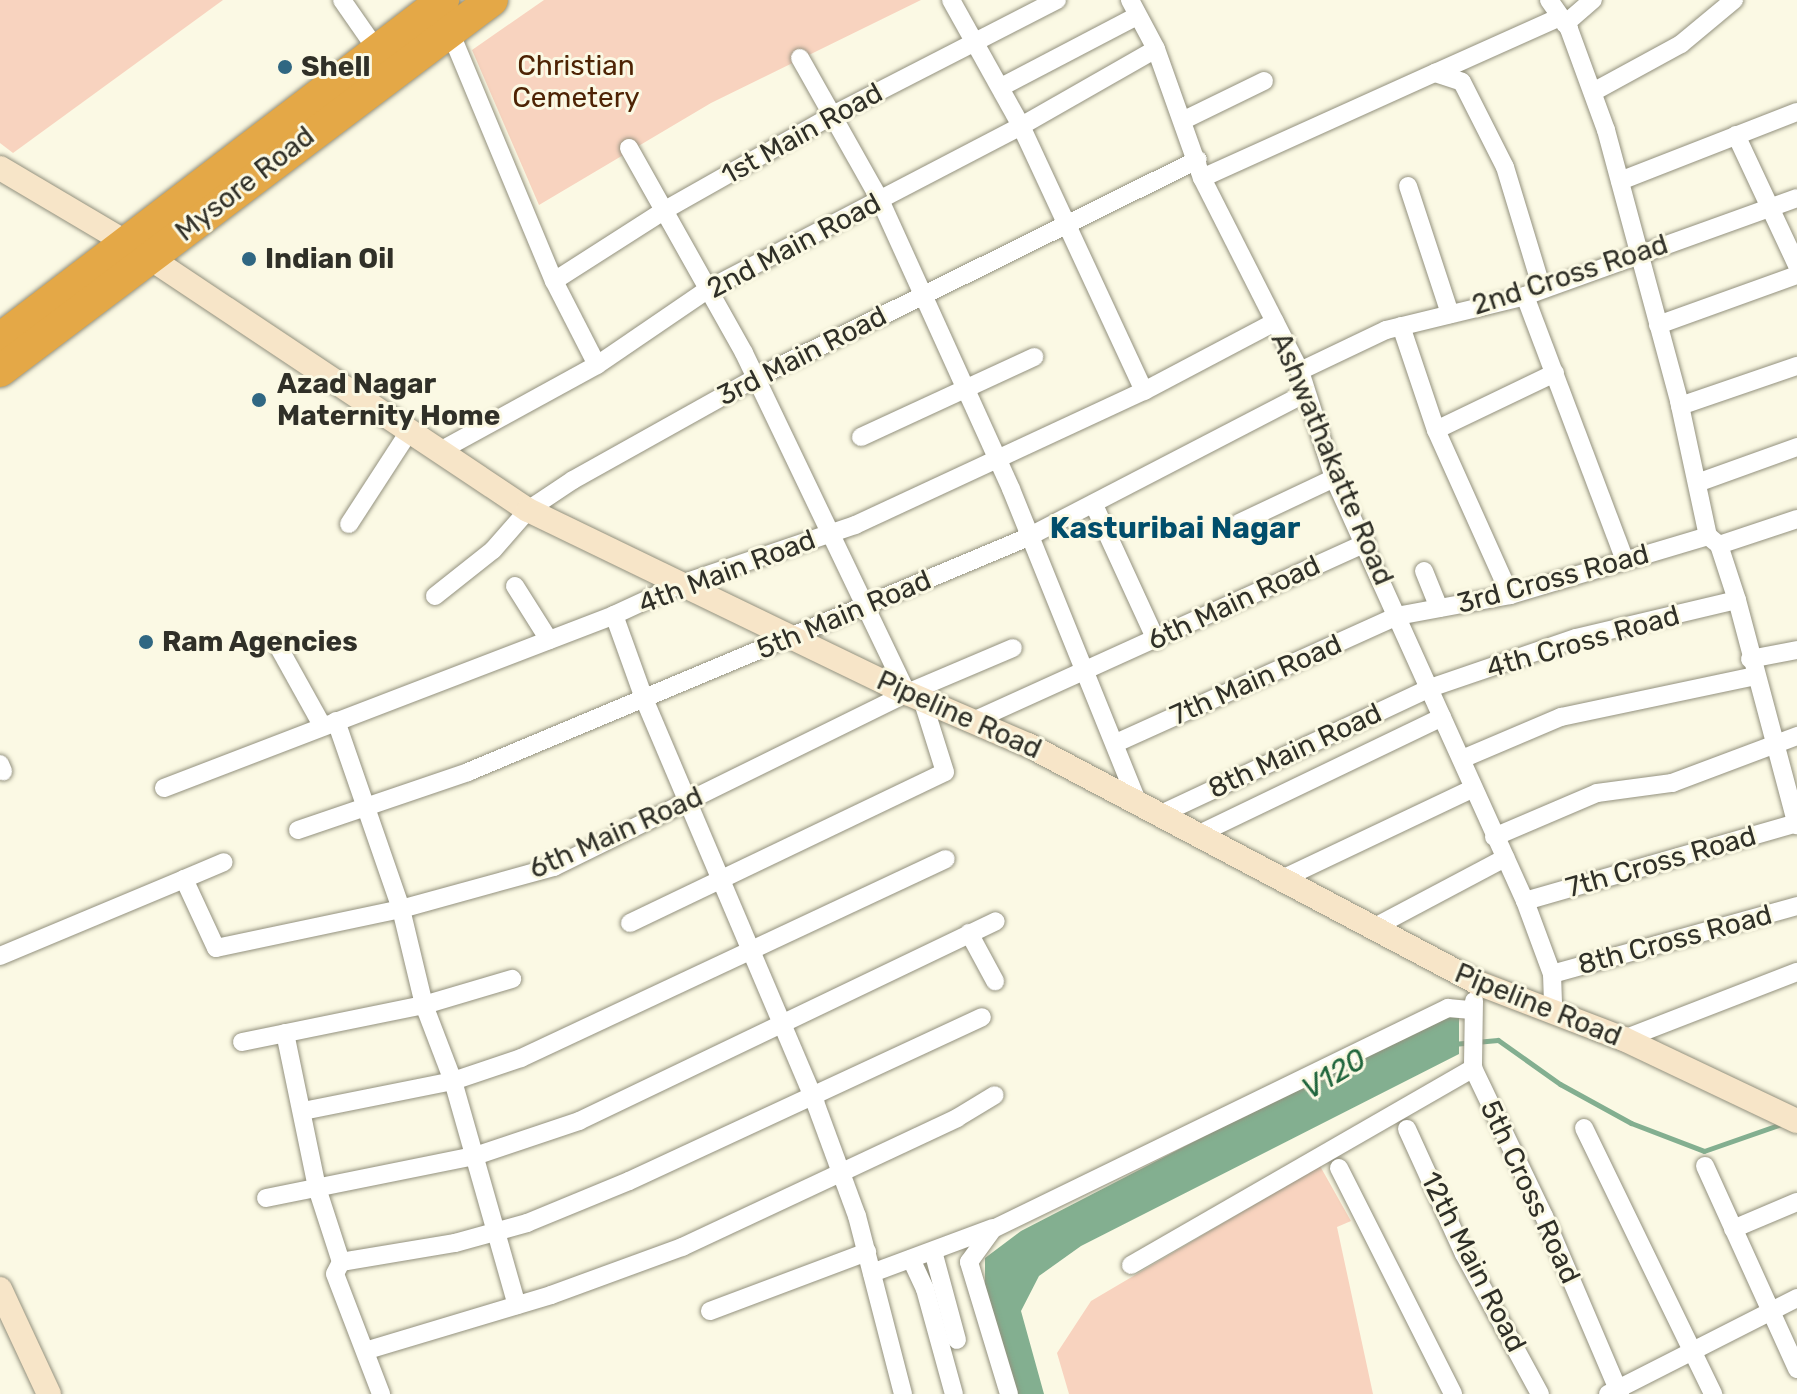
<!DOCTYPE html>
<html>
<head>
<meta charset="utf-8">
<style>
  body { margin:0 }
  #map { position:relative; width:1797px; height:1394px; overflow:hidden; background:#fbf9e4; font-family:Rubik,sans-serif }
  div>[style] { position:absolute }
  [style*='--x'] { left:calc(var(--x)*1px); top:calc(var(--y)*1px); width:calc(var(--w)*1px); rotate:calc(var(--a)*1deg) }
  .green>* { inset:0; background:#f8d3bf }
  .water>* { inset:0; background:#83af90 }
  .stream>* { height:5px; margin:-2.5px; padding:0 2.5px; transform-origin:2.5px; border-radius:2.5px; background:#83af90 }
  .roads { filter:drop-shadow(0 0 2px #93917e) drop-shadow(0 0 2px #93917e) }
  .street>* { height:18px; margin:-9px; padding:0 9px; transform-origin:9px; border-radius:9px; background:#fff }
  .secondary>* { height:24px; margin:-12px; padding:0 12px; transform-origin:12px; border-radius:12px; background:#f7e5c8 }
  .highway>* { height:32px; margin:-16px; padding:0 16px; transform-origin:16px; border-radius:16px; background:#e4a847 }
  .dots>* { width:22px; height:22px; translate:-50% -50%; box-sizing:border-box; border:4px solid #fbf9e4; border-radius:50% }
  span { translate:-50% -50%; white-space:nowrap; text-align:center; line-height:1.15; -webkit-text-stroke:6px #fbf9e4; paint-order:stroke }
  .park-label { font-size:28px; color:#4e2304 }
  .poi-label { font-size:28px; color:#303028; font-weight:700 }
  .left { translate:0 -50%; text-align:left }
  .street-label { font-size:28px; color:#303028 }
  .neighbourhood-label { font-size:30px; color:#024e6b; font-weight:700 }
  .water-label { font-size:30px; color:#1f653c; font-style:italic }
</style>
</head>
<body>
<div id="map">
  <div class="green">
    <div style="clip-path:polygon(0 0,223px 0,13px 153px,0 143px)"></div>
    <div style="clip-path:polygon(544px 0,921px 0,711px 103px,539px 205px,472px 50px)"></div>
    <div style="clip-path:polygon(1320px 1166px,1351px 1221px,1337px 1227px,1373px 1394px,1069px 1394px,1057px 1353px,1091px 1301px)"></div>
  </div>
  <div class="water">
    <div style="clip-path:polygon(1437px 1016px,1459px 1016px,1459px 1054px,1081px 1246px,1039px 1276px,1021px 1311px,1044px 1394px,1013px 1394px,985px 1286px,985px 1258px,1021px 1231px)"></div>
  </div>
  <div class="stream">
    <div style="--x:1453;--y:1044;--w:45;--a:-5.1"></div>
    <div style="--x:1498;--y:1040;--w:76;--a:35.4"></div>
    <div style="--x:1560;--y:1084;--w:81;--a:28.8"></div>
    <div style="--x:1631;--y:1123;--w:78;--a:21"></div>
    <div style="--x:1704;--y:1151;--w:82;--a:-19.3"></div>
  </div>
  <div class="roads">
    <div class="street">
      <div style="--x:342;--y:0;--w:60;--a:55.2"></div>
      <div style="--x:951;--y:0;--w:144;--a:60.9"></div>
      <div style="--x:1021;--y:126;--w:292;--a:65.1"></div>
      <div style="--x:1130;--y:0;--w:55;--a:62"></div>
      <div style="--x:1156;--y:49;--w:137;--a:70.4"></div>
      <div style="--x:1202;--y:178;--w:216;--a:63.1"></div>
      <div style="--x:1300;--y:371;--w:112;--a:72.4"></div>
      <div style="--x:1334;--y:478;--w:464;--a:65.7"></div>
      <div style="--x:1525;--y:901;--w:78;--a:69.7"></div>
      <div style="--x:1552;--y:974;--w:37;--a:88"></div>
      <div style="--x:1549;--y:0;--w:35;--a:55"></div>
      <div style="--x:1569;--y:29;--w:108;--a:69.9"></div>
      <div style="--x:1606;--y:130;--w:281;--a:74.9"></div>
      <div style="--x:1679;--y:401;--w:138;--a:77.9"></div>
      <div style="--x:1708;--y:536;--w:14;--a:39"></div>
      <div style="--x:1719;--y:545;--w:58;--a:71.9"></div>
      <div style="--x:1737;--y:600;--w:233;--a:75.1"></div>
      <div style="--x:1565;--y:24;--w:37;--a:-41"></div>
      <div style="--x:449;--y:29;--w:273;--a:67.4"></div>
      <div style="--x:554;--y:281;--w:94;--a:62.9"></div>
      <div style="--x:800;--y:58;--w:163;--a:60.6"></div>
      <div style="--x:880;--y:200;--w:317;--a:65.6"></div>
      <div style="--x:1011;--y:489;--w:340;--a:68"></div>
      <div style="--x:1435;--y:73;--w:137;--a:-24.1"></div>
      <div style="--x:1001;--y:87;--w:153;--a:-27.6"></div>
      <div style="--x:1593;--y:92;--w:100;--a:-28.6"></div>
      <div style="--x:1681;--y:44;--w:69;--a:-39.7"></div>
      <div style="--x:1184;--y:120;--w:89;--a:-26"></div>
      <div style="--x:1736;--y:135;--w:144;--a:64.9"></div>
      <div style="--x:629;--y:148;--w:235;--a:60.7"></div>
      <div style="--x:744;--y:353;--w:377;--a:64.4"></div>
      <div style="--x:1202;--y:178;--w:256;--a:-24.3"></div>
      <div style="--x:1435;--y:73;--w:28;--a:18"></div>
      <div style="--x:1462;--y:82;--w:95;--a:63.2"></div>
      <div style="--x:1505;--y:167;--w:127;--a:73.1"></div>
      <div style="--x:1620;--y:181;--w:190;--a:-21.3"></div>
      <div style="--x:1408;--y:186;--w:135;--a:71.8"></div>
      <div style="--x:554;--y:281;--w:132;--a:-32.6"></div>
      <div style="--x:665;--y:210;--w:193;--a:-29.5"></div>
      <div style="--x:833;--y:115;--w:252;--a:-27.2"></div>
      <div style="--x:1525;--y:296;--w:283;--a:69.3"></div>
      <div style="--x:1658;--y:325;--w:148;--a:-19.8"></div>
      <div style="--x:1401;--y:326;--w:110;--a:71.4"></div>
      <div style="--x:1436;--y:430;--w:181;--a:65.8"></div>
      <div style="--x:1300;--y:371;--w:95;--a:-25.5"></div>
      <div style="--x:1386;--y:330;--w:143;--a:-13.7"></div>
      <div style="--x:1525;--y:296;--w:289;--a:-19.8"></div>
      <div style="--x:1680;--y:406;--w:124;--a:-18.9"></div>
      <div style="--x:1436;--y:430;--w:132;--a:-25.6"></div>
      <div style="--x:861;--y:437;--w:191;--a:-24.8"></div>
      <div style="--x:438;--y:452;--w:181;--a:-28.7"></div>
      <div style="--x:597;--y:365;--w:137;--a:-34.3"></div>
      <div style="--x:710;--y:288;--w:351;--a:-27.5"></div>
      <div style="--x:1021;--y:126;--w:155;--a:-29.7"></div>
      <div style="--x:1697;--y:483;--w:106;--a:-19.8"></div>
      <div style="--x:1094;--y:505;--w:149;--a:65.3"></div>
      <div style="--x:1239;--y:523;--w:105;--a:-25.3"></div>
      <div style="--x:349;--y:524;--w:108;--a:-57"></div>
      <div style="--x:1719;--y:545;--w:82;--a:-18.4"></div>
      <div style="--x:1424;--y:571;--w:40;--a:68"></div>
      <div style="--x:515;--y:586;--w:64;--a:57.8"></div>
      <div style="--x:435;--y:596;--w:74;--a:-38.4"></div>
      <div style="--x:493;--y:550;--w:53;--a:-48.8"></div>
      <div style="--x:528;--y:510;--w:54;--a:-33.7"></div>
      <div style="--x:573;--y:480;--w:207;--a:-29.2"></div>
      <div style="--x:754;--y:379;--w:495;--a:-26.3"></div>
      <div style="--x:614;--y:615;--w:91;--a:70.2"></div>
      <div style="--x:645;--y:701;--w:436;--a:67"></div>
      <div style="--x:815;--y:1102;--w:121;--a:69.8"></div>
      <div style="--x:857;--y:1216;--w:184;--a:75.5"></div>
      <div style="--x:278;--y:646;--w:90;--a:60.9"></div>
      <div style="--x:1750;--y:659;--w:48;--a:-10.8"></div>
      <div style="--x:336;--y:721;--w:199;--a:70.9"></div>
      <div style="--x:401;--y:909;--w:99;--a:76.5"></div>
      <div style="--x:424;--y:1005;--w:81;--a:69.1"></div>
      <div style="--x:453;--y:1081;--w:233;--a:74.1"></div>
      <div style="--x:971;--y:722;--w:434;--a:-24.4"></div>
      <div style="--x:1116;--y:743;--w:308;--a:-24.3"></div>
      <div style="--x:1397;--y:616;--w:115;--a:-10.5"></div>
      <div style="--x:1510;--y:595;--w:207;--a:-16.6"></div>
      <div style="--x:1462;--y:759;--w:108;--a:-23"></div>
      <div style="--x:1561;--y:717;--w:198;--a:-11.9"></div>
      <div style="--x:0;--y:764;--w:8;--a:67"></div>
      <div style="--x:164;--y:788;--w:482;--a:-21"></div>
      <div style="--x:614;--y:615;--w:74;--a:-24.8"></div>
      <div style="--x:681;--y:584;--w:184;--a:-18.7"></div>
      <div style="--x:855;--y:525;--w:319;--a:-24.9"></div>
      <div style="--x:1144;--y:391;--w:148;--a:-27.8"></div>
      <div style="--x:1159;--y:815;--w:299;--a:-25.1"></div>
      <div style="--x:1430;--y:688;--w:154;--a:-18.9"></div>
      <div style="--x:1576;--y:638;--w:165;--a:-13.3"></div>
      <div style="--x:298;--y:830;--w:180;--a:-18.8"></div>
      <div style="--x:468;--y:772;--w:605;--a:-22.75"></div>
      <div style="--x:1026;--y:538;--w:315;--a:-27.4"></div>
      <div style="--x:1197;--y:835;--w:272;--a:-25.7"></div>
      <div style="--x:1494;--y:837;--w:112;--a:-23.1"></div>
      <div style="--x:1597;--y:793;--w:76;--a:-7.6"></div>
      <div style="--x:1672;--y:783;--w:134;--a:-20.6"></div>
      <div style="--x:184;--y:879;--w:43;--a:-23"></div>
      <div style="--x:1280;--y:880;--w:212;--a:-25.4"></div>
      <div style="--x:1525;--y:901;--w:283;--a:-16"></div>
      <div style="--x:630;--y:923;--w:349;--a:-25.6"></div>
      <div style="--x:945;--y:772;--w:77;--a:-107.5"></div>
      <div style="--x:1371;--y:929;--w:152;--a:-27.9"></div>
      <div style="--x:969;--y:933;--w:55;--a:61.6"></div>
      <div style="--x:0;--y:956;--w:199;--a:-22.7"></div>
      <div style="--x:184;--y:879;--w:76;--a:65.1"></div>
      <div style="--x:216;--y:948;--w:189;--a:-11.9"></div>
      <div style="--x:401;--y:909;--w:159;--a:-15.4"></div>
      <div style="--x:554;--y:867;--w:394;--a:-26.2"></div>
      <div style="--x:907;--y:693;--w:115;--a:-23"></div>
      <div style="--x:1552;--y:974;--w:254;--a:-15.5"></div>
      <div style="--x:1474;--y:1001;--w:67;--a:90.9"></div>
      <div style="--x:1473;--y:1068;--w:164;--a:64.4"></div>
      <div style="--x:1544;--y:1216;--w:194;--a:66.9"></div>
      <div style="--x:285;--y:1033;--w:158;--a:78.3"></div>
      <div style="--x:317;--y:1188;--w:78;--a:72"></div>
      <div style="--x:341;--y:1262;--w:13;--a:117"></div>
      <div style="--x:335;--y:1274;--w:129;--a:69"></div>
      <div style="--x:1624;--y:1039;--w:186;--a:-21.2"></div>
      <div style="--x:242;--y:1042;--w:186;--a:-11.5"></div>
      <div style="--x:424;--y:1005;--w:92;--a:-16.5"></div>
      <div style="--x:303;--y:1111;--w:153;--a:-11.3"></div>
      <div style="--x:453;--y:1081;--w:72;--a:-18.7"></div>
      <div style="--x:521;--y:1058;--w:469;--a:-25.1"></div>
      <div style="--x:1584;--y:1128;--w:296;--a:64.1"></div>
      <div style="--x:1407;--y:1129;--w:137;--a:65.5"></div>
      <div style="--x:1464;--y:1254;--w:159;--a:61.5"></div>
      <div style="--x:1705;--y:1166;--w:223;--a:65.6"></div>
      <div style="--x:1339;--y:1168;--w:253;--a:63.2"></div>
      <div style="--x:266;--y:1198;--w:213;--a:-11.4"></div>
      <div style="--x:475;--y:1156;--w:110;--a:-18.6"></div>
      <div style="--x:579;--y:1121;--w:462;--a:-25.6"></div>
      <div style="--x:1733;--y:1229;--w:69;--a:-22.9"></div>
      <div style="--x:933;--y:1251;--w:92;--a:74.9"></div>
      <div style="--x:911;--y:1259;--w:33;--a:65"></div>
      <div style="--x:925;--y:1289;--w:109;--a:74.6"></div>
      <div style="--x:341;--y:1262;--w:116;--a:-9.5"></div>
      <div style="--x:455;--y:1243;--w:75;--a:-15.5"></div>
      <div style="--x:527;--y:1223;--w:110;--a:-22.4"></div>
      <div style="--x:629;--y:1181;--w:389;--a:-24.9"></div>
      <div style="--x:1131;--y:1265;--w:395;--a:-29.9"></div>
      <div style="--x:872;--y:1273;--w:129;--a:-20.4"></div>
      <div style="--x:710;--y:1311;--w:168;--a:-20.6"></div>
      <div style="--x:368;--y:1350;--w:191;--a:-16.7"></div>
      <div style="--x:551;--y:1295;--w:140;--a:-20.1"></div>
      <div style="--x:682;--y:1247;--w:304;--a:-25.1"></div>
      <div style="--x:957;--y:1118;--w:44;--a:-31.2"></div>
      <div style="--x:1009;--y:1394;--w:138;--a:-106.9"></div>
      <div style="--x:969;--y:1262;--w:41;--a:-54"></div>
      <div style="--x:993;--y:1229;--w:506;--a:-25.91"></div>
      <div style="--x:1448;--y:1008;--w:24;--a:5"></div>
      <div style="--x:1608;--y:1394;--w:212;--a:-26.9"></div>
    </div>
    <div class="secondary">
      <div style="--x:0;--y:168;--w:145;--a:30.6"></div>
      <div style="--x:150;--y:258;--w:454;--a:33.7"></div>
      <div style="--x:528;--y:510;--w:421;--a:25.8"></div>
      <div style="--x:907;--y:693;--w:132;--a:23.3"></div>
      <div style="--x:1028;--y:745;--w:509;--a:27.87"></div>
      <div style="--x:1478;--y:983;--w:156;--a:21"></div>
      <div style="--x:1624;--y:1039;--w:191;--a:25.4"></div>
      <div style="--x:0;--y:1289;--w:116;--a:65"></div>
    </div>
    <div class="highway">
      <div style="--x:0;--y:339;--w:558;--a:-37.42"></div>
      <div style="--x:0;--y:371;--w:616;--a:-37.02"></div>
    </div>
  </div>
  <div class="dots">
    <div style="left:285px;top:67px;background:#306782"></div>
    <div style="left:249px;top:259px;background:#306782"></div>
    <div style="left:259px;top:400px;background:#306782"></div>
    <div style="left:146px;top:642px;background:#306782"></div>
  </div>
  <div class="park-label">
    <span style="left:576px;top:82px">Christian<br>Cemetery</span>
  </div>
  <div class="poi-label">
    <span class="left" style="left:301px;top:67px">Shell</span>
    <span class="left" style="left:265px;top:259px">Indian Oil</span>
    <span class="left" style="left:277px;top:400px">Azad Nagar<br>Maternity Home</span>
    <span class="left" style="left:162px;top:642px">Ram Agencies</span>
  </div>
  <div class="street-label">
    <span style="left:802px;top:134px;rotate:-29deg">1st Main Road</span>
    <span style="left:245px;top:184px;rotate:-38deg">Mysore Road</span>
    <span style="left:794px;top:246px;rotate:-28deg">2nd Main Road</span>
    <span style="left:1570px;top:275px;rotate:-18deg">2nd Cross Road</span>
    <span style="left:802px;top:356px;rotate:-27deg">3rd Main Road</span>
    <span style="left:1332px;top:459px;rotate:67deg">Ashwathakatte Road</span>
    <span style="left:727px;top:572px;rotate:-21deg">4th Main Road</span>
    <span style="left:1553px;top:579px;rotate:-15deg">3rd Cross Road</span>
    <span style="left:1234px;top:603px;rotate:-25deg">6th Main Road</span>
    <span style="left:844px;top:615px;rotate:-23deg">5th Main Road</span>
    <span style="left:1583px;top:642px;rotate:-16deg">4th Cross Road</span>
    <span style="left:1256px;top:680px;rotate:-24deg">7th Main Road</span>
    <span style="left:959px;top:715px;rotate:24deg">Pipeline Road</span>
    <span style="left:1295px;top:751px;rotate:-25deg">8th Main Road</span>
    <span style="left:616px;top:833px;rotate:-24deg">6th Main Road</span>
    <span style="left:1661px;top:862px;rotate:-16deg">7th Cross Road</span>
    <span style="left:1675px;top:940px;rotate:-15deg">8th Cross Road</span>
    <span style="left:1538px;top:1005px;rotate:22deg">Pipeline Road</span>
    <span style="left:1530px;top:1192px;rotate:65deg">5th Cross Road</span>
    <span style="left:1473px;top:1262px;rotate:63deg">12th Main Road</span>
  </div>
  <div class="neighbourhood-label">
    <span style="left:1175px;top:528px">Kasturibai Nagar</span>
  </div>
  <div class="water-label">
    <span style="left:1334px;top:1074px;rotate:-31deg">V120</span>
  </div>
</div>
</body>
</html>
